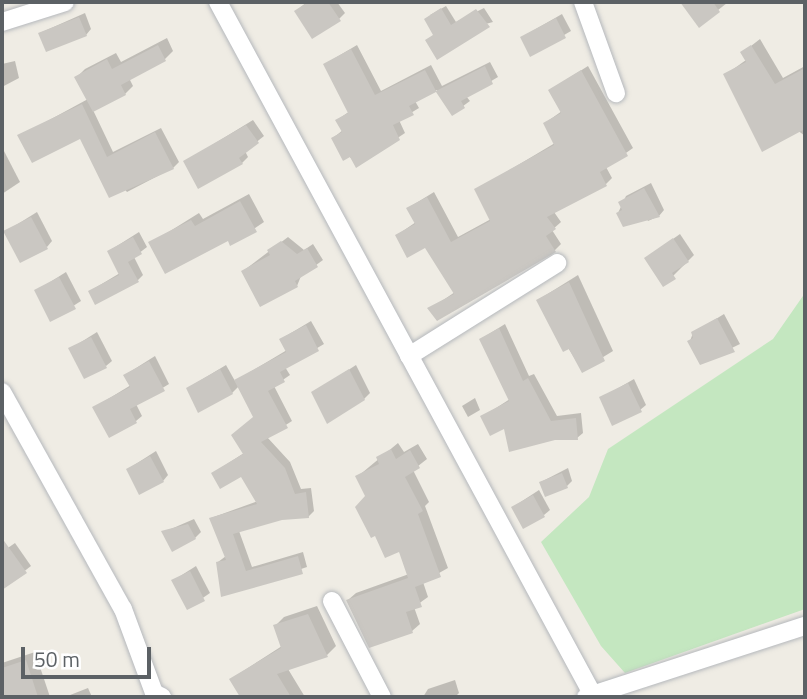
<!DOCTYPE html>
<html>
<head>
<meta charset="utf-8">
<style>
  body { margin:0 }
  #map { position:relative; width:807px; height:699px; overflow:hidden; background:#efece4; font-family:"Titillium Web",sans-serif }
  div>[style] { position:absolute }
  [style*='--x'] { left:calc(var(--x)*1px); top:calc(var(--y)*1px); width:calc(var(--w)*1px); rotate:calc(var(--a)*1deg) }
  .green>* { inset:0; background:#c4e7c0 }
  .shadow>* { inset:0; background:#0003 }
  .building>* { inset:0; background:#cac7c2 }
  .roads { filter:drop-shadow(0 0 2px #b5b8bc) drop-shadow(0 0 2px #b5b8bc) }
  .minor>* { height:18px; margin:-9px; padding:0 9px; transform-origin:9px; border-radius:9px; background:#fff }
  span { translate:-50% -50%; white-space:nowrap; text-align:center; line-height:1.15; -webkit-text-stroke:6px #fff; paint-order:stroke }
  .frame { position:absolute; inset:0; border:4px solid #5c6165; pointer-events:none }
  .scale { position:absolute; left:21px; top:647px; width:130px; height:32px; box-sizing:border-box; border:4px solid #5c6165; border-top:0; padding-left:9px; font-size:21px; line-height:24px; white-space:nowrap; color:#5c6165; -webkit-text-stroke:5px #fff; paint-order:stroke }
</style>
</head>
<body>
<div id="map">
  <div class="green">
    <div style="clip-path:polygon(805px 293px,805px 609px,625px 673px,601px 646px,541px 542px,589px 497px,608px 449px,773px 339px)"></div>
  </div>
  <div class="shadow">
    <div style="clip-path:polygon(307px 2px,337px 2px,345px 13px,339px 19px,296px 11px)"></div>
    <div style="clip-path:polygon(683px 2px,726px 2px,727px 3px,699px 25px)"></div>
    <div style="clip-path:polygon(446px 6px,456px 22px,484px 8px,493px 22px,427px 40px,435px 34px,430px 15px)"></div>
    <div style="clip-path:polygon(85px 13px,91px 29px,86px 35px,40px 33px)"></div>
    <div style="clip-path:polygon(562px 14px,571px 31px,531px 54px,522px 37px)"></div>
    <div style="clip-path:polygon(167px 38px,173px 51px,165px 59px,129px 78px,133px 86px,125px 94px,93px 110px,113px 152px,161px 128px,179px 162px,173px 168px,127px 192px,81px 137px,20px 136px,88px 99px,77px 77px,85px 69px,116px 53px,121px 62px)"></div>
    <div style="clip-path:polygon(760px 39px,783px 78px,805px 66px,805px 136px,725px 75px,746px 60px,742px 53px)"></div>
    <div style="clip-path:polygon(357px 45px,381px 91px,431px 65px,442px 86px,490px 62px,498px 77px,466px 96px,470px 101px,452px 114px,437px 90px,415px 101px,419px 108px,399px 120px,405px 133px,357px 165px,333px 138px,343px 130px,337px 120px,350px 111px,325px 64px)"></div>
    <div style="clip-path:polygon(15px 61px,19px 78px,2px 87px,2px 64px)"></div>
    <div style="clip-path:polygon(588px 66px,633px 148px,606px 167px,612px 178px,606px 184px,554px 212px,561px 222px,552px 230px,561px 244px,555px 250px,437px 319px,430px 309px,455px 292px,426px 246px,397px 235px,416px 222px,408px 208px,434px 192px,458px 237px,491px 219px,476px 190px,555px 143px,545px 123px,562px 111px,550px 90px)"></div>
    <div style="clip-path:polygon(253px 120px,264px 136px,245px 151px,248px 157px,242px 163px,186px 161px)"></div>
    <div style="clip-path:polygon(4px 151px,20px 182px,2px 194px,2px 152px)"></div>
    <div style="clip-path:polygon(651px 183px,664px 210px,659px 216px,648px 221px,646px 217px,618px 213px,626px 196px)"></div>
    <div style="clip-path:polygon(249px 194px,264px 222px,231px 244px,228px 238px,151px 243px,199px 213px,203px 219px)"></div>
    <div style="clip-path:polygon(37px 212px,52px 241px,47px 247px,5px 232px)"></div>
    <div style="clip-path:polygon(139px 232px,147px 247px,134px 257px,143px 275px,137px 281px,90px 291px,120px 273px,109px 251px)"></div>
    <div style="clip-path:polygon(680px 234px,694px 255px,664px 285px,646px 258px)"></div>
    <div style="clip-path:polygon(288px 237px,304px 250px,313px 244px,323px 260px,301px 276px,297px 286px,243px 271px)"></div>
    <div style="clip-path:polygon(66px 272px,81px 301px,51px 320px,36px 291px)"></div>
    <div style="clip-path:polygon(578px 275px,613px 351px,582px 370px,538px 300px)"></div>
    <div style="clip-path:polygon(724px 314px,740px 344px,701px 363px,690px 341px,693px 333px)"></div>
    <div style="clip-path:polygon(311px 321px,324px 344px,285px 367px,290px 375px,274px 386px,292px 421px,267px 437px,290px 462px,301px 489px,311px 488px,314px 511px,308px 517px,282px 518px,239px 531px,252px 567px,303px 552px,307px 567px,223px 595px,218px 562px,226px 556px,211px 518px,258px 501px,241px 475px,213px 473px,244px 453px,255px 417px,239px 386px,232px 393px,188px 388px,226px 365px,235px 381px,287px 350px,281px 339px)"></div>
    <div style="clip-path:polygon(505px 324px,529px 376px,534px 374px,557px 416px,581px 413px,583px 433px,577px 438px,505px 426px,482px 417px,510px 399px,481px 339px)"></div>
    <div style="clip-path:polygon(97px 332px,112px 361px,106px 366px,70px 349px)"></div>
    <div style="clip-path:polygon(155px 356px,169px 384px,136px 404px,142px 416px,136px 421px,110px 436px,95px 407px,131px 385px,125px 375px)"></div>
    <div style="clip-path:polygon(356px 365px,370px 393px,364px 399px,313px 393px)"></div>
    <div style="clip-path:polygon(634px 379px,646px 405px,640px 410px,601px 398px)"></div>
    <div style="clip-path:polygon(475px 398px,480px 410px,468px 417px,462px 406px)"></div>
    <div style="clip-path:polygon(398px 443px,404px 452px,418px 444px,427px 459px,413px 470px,429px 502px,425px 506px,448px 568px,423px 582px,428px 597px,414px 607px,420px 624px,412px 631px,348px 600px,356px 593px,409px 574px,400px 550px,357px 477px)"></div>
    <div style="clip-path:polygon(156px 451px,168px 475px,163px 481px,128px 469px)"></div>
    <div style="clip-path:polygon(568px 468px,572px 481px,567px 486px,541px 482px)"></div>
    <div style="clip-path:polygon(539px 490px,550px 510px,544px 515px,513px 507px)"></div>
    <div style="clip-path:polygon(194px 519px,201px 532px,195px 538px,164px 532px)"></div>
    <div style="clip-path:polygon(15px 543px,31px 566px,5px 586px,2px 552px)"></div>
    <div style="clip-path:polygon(196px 566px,210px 593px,188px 608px,174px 580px)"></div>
    <div style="clip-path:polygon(317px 606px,336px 646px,327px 655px,288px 669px,305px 697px,242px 697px,231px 679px,282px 646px,275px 626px,284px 617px)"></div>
    <div style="clip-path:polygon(35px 652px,50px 697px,2px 697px,2px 663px)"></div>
    <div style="clip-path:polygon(455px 680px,459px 693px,455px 697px,423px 697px,428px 689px)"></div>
    <div style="clip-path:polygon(88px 688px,92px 697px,65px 697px)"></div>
  </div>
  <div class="building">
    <div style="clip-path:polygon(308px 2px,328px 2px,341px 21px,312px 39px,294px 11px)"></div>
    <div style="clip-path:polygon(680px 2px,713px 2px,720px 12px,699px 28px)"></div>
    <div style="clip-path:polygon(441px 8px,451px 25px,476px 9px,490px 27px,437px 60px,425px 40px,433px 35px,424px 19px)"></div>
    <div style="clip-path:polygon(79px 17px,87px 36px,46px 52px,38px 33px)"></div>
    <div style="clip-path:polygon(556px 18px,566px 38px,530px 57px,520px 37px)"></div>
    <div style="clip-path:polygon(158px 45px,166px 61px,121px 85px,126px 95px,93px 112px,74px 77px,107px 59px,112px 69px)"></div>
    <div style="clip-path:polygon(751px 45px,775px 84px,805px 68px,805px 129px,762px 152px,723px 74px,746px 62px,740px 52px)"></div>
    <div style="clip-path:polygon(351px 49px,375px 95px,425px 70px,436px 91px,485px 66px,493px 84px,461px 101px,465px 108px,452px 116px,436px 92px,409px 106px,414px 115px,393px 125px,400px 140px,356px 168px,350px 157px,343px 161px,331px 138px,342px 132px,335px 120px,348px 113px,323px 64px)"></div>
    <div style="clip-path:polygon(581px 70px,628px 156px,600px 172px,607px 186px,547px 217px,556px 229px,546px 236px,556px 252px,437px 321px,427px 308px,454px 294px,425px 248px,407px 258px,395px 235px,415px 224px,406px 208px,427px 197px,451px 242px,490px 221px,474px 189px,554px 145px,543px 123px,561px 113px,548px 90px)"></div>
    <div style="clip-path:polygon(82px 104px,107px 157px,155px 132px,174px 169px,109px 198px,80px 139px,32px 163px,17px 135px)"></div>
    <div style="clip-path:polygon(246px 125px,259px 143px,239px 158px,243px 164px,198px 189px,183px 161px)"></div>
    <div style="clip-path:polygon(644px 188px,660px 217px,623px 227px,616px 213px,622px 210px,618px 202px)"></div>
    <div style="clip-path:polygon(240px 201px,257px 232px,230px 246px,228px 241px,165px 274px,148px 242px,191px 220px,195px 226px)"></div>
    <div style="clip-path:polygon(31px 217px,48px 249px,20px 263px,3px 231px)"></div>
    <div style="clip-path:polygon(133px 237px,142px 254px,128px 262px,139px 282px,95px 305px,88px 291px,119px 275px,107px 251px)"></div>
    <div style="clip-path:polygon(673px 238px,689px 262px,672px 273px,676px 279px,663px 287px,644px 258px)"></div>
    <div style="clip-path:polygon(281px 241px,297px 254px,307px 248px,318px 267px,295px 281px,298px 287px,260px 307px,241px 271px,270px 255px,267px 250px)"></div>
    <div style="clip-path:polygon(59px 277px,76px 309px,50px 322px,34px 290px)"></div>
    <div style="clip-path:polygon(569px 282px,605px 361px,582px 373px,569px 349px,563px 352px,536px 300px)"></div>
    <div style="clip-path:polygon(717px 318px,735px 352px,700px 365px,687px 341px,693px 338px,691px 332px)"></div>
    <div style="clip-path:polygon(306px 325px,319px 351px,280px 372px,285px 382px,268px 391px,288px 428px,261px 442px,285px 468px,295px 494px,306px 492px,309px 518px,282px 520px,233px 534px,246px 571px,298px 556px,303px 574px,221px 597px,216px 562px,226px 560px,209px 518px,257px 504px,241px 477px,220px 489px,211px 473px,243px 454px,231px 435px,253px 417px,234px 380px,286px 352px,279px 339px)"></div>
    <div style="clip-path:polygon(499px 328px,523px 381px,528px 378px,551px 421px,576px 418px,578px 440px,555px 440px,509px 452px,504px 429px,490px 436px,480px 416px,509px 401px,479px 339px)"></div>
    <div style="clip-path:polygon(91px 337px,107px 368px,84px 379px,68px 348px)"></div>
    <div style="clip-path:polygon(149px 361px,165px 391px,130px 409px,137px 423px,109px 438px,92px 407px,130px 387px,123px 375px)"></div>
    <div style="clip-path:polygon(220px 369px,233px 394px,198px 413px,186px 388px)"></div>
    <div style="clip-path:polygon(349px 369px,365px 400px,327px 424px,311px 392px)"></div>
    <div style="clip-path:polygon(628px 383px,642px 412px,612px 426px,599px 397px)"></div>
    <div style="clip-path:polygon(391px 449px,396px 459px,410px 450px,420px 468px,405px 477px,423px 511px,418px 514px,441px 577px,415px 587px,422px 607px,406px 612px,413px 633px,369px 648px,346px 600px,408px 578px,399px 552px,385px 558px,375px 536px,371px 538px,355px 507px,365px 496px,355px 476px,379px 464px,376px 457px)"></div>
    <div style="clip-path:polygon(150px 456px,164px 482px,139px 495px,126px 469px)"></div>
    <div style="clip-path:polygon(562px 473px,568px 488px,545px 497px,539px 482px)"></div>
    <div style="clip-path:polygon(533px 495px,545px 517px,523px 529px,511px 507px)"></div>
    <div style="clip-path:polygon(188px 524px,196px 539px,172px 552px,161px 531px)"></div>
    <div style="clip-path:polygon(2px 538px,27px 573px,2px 590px)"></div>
    <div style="clip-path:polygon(190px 571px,205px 601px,187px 610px,171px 580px)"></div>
    <div style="clip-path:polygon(308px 614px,328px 657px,277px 674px,291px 697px,240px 697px,229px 679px,281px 648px,273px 625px)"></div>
    <div style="clip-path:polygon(26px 660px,38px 697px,2px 697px,2px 668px)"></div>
  </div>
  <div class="roads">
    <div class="minor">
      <div style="--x:218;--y:2;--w:790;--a:61.59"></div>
      <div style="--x:583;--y:2;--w:97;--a:70.1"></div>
      <div style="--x:2;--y:22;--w:66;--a:-17.6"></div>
      <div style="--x:409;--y:356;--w:175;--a:-32.1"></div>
      <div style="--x:2;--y:392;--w:248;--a:60.9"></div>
      <div style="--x:123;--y:609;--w:90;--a:69.7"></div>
      <div style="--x:154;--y:693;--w:9;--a:27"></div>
      <div style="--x:332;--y:601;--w:108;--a:62.5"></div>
      <div style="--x:586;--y:697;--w:230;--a:-18"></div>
    </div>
  </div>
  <div class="frame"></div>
  <div class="scale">50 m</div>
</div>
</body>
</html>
